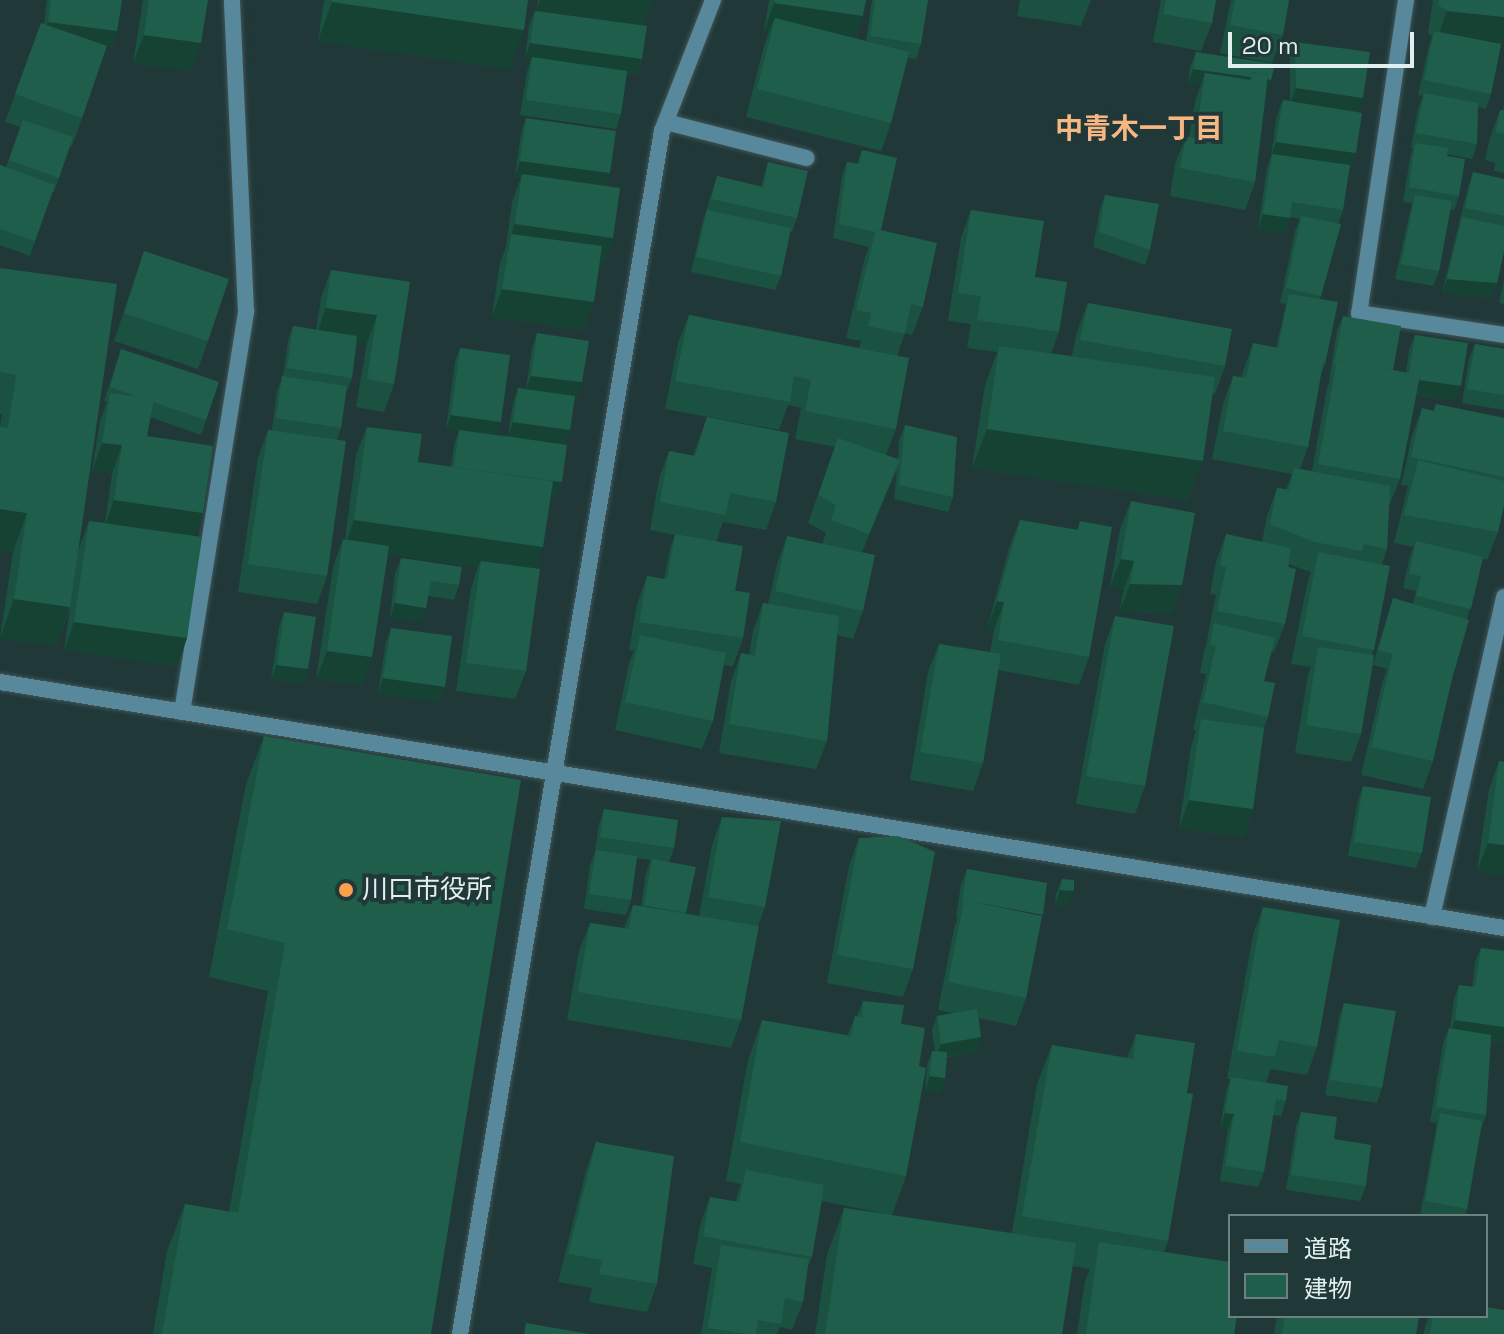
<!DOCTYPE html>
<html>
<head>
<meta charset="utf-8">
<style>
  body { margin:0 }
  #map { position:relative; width:1504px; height:1334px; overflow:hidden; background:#213838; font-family:"Space Grotesk","Noto Sans JP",sans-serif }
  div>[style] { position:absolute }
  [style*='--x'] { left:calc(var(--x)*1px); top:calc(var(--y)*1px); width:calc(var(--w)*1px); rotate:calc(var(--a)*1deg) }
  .roads { filter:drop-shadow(0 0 2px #405555) drop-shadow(0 0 2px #405555) }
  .minor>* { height:16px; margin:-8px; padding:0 8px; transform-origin:8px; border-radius:8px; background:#58889b }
  .tertiary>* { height:16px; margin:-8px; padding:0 8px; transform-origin:8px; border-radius:8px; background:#58889b }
  .wall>* { inset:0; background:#1b5140 }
  .shaded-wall>* { inset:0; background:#164234 }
  .building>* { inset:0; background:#1f5e4b }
  .dots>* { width:22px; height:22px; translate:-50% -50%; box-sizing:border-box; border:4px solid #213838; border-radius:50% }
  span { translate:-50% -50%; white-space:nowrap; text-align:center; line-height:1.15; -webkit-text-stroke:8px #213838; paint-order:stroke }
  .poi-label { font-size:26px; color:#e1efef }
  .left { translate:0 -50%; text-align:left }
  .neighbourhood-label { font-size:28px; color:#f6b783; font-weight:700 }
  .legend { position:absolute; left:1228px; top:1214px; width:260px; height:104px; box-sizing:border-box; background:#213838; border:2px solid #6e8181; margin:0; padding:10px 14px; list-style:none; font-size:24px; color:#e1efef }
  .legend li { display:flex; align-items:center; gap:16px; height:40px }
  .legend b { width:40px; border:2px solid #6e8181 }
  .scale { position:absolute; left:1228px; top:32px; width:186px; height:36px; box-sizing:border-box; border:4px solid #e1efef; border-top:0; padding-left:10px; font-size:24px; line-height:28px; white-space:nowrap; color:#e1efef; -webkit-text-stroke:6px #213838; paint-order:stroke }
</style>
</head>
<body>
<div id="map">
  <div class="roads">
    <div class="minor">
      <div style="--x:1406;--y:0;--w:317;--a:98.5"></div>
      <div style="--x:1359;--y:313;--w:147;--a:8.6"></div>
      <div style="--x:666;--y:122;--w:145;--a:14.4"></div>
      <div style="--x:182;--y:712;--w:406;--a:-80.9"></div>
      <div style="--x:246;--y:311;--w:311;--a:-92.6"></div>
      <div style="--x:1432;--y:917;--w:328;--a:-77.3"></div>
    </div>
    <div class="tertiary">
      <div style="--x:0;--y:682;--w:1524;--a:9.29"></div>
      <div style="--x:460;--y:1334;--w:1220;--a:-80.47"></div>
      <div style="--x:662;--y:131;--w:141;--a:-68.7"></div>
    </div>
  </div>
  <div class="wall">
    <div style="clip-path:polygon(47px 0,122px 0,117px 31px,112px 46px,106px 45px,82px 118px,72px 146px,70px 146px,54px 192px,52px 192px,30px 256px,0 245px,0 165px,6px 167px,20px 127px,5px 122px,41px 23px,44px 24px)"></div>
    <div style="clip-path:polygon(143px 0,208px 0,191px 71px,133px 63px)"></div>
    <div style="clip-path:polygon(324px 0,528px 0,510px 69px,318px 41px)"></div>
    <div style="clip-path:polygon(538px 0,652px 0,643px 26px,642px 59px,637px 74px,627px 73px,621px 114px,616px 129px,520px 115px,527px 72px,531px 59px,525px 58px,529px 25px,535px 11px,536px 11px)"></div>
    <div style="clip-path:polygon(769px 0,866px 0,856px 38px,866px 41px,872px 0,928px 0,921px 44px,916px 59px,908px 58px,891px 123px,881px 151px,746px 117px,764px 46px,769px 32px,764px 32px)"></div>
    <div style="clip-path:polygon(1020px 0,1091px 0,1081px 26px,1017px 16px)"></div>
    <div style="clip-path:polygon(1161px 0,1216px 0,1212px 23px,1201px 51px,1153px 42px)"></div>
    <div style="clip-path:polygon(1231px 0,1289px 0,1283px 35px,1272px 63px,1220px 53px)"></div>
    <div style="clip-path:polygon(1433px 0,1504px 0,1504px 37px,1501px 46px,1491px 94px,1486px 109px,1478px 107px,1477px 144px,1472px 159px,1447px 154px,1459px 196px,1454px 210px,1450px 210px,1439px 271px,1433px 286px,1395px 279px,1412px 203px,1403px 202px,1410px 158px,1413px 148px,1411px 148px,1418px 108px,1423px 96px,1418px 95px,1429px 45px,1432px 36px,1428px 33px)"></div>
    <div style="clip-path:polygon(1295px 42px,1363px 98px,1358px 112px,1351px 168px,1349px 168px,1343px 210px,1338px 224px,1341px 224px,1320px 299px,1325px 364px,1321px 375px,1308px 447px,1300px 469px,1312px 471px,1327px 388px,1330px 381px,1329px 381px,1337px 330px,1343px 316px,1393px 370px,1406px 373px,1409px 350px,1415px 335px,1456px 400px,1416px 395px,1400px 479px,1389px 506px,1387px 549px,1382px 564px,1374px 650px,1372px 655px,1373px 664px,1393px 598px,1413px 604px,1416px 591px,1403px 588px,1410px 555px,1414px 547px,1394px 543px,1408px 486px,1401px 485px,1412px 436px,1422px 408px,1433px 411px,1436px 404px,1504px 418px,1504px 505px,1498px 532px,1487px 560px,1483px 559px,1451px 681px,1433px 761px,1423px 789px,1361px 775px,1383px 680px,1387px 669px,1373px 665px,1361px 734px,1351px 762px,1295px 753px,1308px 675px,1311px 667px,1291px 664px,1308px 580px,1311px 572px,1304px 570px,1289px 564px,1285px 624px,1274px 652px,1271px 652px,1264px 681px,1268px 717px,1264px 728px,1253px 809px,1243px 837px,1179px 828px,1191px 747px,1196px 731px,1193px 730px,1206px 674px,1200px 673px,1204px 651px,1208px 639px,1207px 639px,1216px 595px,1210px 594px,1216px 562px,1226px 534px,1262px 542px,1267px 516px,1277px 488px,1286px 489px,1292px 474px,1212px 459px,1223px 404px,1233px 376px,1241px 377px,1253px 343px,1276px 348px,1286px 304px,1280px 303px,1295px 231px,1300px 219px,1290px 217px,1285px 233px,1258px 229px,1267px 168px,1271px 156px,1277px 115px,1283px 100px,1290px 101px,1290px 56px)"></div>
    <div style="clip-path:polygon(1196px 52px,1271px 80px,1266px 94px,1255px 182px,1245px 210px,1170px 196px,1175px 164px,1186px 136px,1189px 137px,1195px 101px,1201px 85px,1188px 83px,1190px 67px)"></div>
    <div style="clip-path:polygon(1504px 103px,1504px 173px,1494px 171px,1495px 163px,1485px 160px,1490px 138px,1500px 110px,1503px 110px)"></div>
    <div style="clip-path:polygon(526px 118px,610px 173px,605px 186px,613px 238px,603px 266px,599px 265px,584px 330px,492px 317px,500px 262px,506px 247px,512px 202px,521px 177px,515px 176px,521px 133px)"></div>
    <div style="clip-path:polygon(862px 150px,881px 230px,923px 307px,912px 335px,905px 333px,897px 356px,896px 429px,886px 455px,898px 459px,899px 440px,905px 425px,953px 497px,948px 512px,894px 499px,897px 471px,862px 553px,863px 611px,853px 639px,837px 635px,827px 741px,816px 769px,719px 753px,731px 681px,741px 653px,749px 655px,753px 631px,763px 603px,768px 604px,777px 564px,787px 536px,822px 544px,826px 533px,808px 523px,835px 447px,795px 439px,801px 408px,788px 405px,779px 430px,665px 409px,678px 343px,689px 315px,859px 349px,861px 341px,846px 338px,865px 257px,869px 247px,833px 238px,842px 176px,847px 162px,857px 164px)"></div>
    <div style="clip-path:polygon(768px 162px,797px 218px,792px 232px,790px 232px,781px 276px,775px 290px,691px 272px,702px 224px,717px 176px,761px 187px)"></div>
    <div style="clip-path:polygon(1473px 172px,1504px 179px,1504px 251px,1497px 283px,1491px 298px,1442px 293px,1468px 187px)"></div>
    <div style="clip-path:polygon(1105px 195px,1150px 250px,1145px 265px,1093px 247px,1100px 209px)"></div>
    <div style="clip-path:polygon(971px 210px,1035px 277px,1059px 332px,1051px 353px,1072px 356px,1077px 331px,1088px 303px,1225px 366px,1215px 394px,1213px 393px,1188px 500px,972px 468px,985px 385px,997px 352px,967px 348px,971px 324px,948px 321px,961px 238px)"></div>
    <div style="clip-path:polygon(144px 251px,208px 341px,198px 369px,114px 341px)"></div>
    <div style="clip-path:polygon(0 268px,79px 548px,89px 521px,105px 523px,112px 474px,92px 471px,100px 421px,107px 402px,104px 401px,121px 349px,219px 382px,201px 435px,150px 417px,147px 436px,203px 513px,194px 536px,187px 638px,177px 666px,64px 650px,70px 609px,56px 646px,0 638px,13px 552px,0 550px,0 426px,2px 414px,0 414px)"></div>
    <div style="clip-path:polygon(331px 270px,410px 282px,394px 384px,384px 412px,356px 407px,367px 343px,357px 341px,352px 378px,346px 392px,341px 428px,337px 440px,327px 576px,317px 604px,238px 592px,258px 458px,268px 430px,272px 430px,277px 391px,283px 376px,288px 341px,293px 326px,316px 330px,321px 298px)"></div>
    <div style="clip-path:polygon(1504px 279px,1504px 304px,1499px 303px)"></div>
    <div style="clip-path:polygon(537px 333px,582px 382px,577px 397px,575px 397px,565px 445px,557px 497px,551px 496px,536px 568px,526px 671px,515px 699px,456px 691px,471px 589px,478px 567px,388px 554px,372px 657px,362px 685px,316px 679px,333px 567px,343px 539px,345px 540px,356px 455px,367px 427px,418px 462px,451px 467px,454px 445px,459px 431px,446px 429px,455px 362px,460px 348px,501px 422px,496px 435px,508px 436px,513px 403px,518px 388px,526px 389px,532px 348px)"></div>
    <div style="clip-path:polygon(1475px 344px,1504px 349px,1504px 410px,1462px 403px,1469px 359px)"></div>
    <div style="clip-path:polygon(707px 417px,776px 502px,766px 530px,723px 522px,716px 542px,735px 591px,743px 638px,733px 666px,724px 665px,713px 721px,702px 749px,615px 730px,629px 663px,634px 650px,629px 650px,637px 604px,647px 576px,664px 579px,670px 549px,675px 535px,650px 530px,659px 479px,669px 451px,693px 456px)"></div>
    <div style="clip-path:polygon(1131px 501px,1182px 585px,1172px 613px,1119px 612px,1124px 589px,1110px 587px,1120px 529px)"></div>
    <div style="clip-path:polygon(1020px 520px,1077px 530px,1080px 521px,1089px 657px,1079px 685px,998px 670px,983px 763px,973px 791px,910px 780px,928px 672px,939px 644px,990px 652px,994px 630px,987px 629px,1009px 548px)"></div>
    <div style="clip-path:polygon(401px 558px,459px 585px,454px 600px,428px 596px,426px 608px,421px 622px,390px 618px,395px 573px)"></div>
    <div style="clip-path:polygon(284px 612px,303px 684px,271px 679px,279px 627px)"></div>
    <div style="clip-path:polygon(1115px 616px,1145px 786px,1135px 814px,1076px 804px,1105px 644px)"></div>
    <div style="clip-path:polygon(391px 628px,439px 702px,378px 693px,386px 642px)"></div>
    <div style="clip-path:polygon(264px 736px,431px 1334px,153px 1334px,167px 1251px,185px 1204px,229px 1212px,268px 991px,209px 977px,246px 784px)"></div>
    <div style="clip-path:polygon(1499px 761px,1504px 762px,1504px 875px,1477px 871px,1489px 789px)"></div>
    <div style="clip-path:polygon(1363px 786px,1422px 853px,1416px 868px,1348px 856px,1358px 800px)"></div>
    <div style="clip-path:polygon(604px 809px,674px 848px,669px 862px,686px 914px,699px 916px,712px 845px,722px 817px,765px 907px,758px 926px,741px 1020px,731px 1048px,567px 1020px,579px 951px,590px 923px,624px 928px,633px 905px,641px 906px,646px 873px,651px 860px,637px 858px,631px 900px,626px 915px,584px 909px,590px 865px,595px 851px,599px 824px)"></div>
    <div style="clip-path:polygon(859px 838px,913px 969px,903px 997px,827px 983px,849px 866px)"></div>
    <div style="clip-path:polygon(967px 869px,1026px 998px,1016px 1026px,979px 1018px,976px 1052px,947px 1057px,945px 1078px,940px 1093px,925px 1091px,927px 1066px,932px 1051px,935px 1051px,932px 1030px,937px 1016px,953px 1013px,938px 1010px,954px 929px,958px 917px,956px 917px,961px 884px)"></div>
    <div style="clip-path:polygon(1062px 879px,1068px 906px,1055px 905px,1056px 894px)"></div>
    <div style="clip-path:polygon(1263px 907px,1317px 1047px,1307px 1075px,1271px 1069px,1266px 1082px,1286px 1101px,1281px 1116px,1273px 1115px,1264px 1172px,1258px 1187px,1220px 1181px,1228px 1129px,1220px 1128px,1226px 1092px,1230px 1079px,1227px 1079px,1253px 935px)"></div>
    <div style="clip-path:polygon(1481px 948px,1504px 951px,1504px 1035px,1501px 1042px,1491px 1041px,1486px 1115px,1481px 1130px,1467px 1209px,1465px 1216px,1420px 1216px,1437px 1123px,1430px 1122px,1443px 1043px,1449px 1028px,1450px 1028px,1454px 999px,1459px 985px,1472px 987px,1475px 962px)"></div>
    <div style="clip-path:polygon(863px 1001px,901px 1024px,919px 1066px,906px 1176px,892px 1215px,1012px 1233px,1037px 1084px,1052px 1045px,1127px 1058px,1136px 1034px,1187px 1093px,1168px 1241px,1164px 1252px,1234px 1334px,1077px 1334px,1085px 1281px,1090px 1269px,1073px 1266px,1062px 1334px,815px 1334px,827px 1255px,844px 1208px,881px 1213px,822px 1201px,812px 1257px,807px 1268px,803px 1302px,792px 1330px,780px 1327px,777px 1334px,701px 1334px,712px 1268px,693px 1264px,700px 1225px,710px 1197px,735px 1202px,741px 1184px,726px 1181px,748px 1060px,762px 1020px,847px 1036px,855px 1016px,857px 1016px)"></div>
    <div style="clip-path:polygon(1344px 1003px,1382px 1088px,1377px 1103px,1325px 1095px,1339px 1018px)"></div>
    <div style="clip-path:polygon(1301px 1112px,1334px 1139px,1366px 1186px,1360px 1201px,1286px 1190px,1296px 1126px)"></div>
    <div style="clip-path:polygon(596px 1142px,657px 1284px,647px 1312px,589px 1302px,592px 1288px,558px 1282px,586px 1171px)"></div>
    <div style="clip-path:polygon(1277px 1316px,1419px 1316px,1416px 1334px,1274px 1334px)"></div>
    <div style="clip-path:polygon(1429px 1316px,1486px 1316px,1504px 1334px,1423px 1334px)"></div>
  </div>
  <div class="shaded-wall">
    <div style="clip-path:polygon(540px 0,652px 0,643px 26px,536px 11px)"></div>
    <div style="clip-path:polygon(332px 2px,524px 30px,510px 69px,318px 41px)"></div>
    <div style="clip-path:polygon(774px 3px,863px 16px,853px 45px,775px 18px,769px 32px,764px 32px)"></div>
    <div style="clip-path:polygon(1447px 11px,1504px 17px,1504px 37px,1501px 46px,1437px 39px)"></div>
    <div style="clip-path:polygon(48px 22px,117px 31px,112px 46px,42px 36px)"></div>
    <div style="clip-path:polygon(144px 35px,201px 43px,191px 71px,133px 63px)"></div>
    <div style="clip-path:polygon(530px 43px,642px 59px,637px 74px,525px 58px)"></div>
    <div style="clip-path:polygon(1193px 69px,1251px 77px,1245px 91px,1205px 73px,1201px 85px,1188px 83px)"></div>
    <div style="clip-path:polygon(1251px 77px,1271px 80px,1266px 94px)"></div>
    <div style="clip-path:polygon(1296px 88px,1363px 98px,1358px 112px,1290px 103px)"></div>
    <div style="clip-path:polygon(1276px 142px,1356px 153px,1351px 168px,1271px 156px)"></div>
    <div style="clip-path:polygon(520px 161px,610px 173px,604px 188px,515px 176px)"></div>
    <div style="clip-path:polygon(1263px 214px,1290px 218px,1285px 233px,1258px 229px)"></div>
    <div style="clip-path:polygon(515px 224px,613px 238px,603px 266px,508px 252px,510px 238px)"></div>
    <div style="clip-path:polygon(1447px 279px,1497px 283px,1491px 298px,1442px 293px)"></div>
    <div style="clip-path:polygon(502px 289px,594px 302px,584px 330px,492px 317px)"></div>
    <div style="clip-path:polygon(326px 308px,377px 315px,367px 343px,316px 336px)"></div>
    <div style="clip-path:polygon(531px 376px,582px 382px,577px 397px,526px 390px)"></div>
    <div style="clip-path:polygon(1408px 378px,1461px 386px,1456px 400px,1403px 393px)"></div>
    <div style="clip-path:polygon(451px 415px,501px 422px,496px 437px,446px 429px)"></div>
    <div style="clip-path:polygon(513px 422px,570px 430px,565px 445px,508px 436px)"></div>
    <div style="clip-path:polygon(987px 429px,1203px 461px,1188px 500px,972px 468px)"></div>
    <div style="clip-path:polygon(102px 443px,122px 445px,112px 474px,92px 471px)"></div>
    <div style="clip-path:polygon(900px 460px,890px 488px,858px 562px,869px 534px)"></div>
    <div style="clip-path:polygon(454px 467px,562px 482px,557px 497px,449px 482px)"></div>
    <div style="clip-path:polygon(114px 500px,203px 513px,192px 541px,104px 528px)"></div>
    <div style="clip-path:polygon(0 509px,27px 513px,13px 552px,0 550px)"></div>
    <div style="clip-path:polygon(354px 520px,543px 547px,533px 575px,481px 561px,478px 567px,344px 548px)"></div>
    <div style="clip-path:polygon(1121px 559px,1134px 561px,1124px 589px,1110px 587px)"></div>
    <div style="clip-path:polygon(1130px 584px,1182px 585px,1172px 613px,1119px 612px)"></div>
    <div style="clip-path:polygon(14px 599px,70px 607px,56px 646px,0 638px)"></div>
    <div style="clip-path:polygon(997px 601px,1004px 602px,994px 630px,987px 629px)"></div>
    <div style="clip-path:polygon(395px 603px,426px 608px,421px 622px,390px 618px)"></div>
    <div style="clip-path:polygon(74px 622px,187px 638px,177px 666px,64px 650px)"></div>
    <div style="clip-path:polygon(327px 651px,372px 657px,362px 685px,316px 679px)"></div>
    <div style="clip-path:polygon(277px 665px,308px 669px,303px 684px,271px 679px)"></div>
    <div style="clip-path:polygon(383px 678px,445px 687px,439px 702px,378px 693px)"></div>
    <div style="clip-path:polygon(1189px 800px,1253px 809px,1243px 837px,1179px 828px)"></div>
    <div style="clip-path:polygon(1488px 843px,1504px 845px,1504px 875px,1477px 871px)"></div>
    <div style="clip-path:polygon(1060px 890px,1074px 891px,1068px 906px,1055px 905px)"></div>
    <div style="clip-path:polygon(1455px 1020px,1504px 1027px,1504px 1035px,1501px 1042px,1449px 1035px)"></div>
    <div style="clip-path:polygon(981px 1037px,976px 1052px,936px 1058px,941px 1044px)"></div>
    <div style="clip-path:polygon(930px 1076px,945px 1078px,940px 1093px,925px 1091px)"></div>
    <div style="clip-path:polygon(1225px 1113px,1234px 1114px,1228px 1129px,1220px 1128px)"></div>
  </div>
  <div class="building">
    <div style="clip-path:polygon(51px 0,122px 0,117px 31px,48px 22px)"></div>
    <div style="clip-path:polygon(149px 0,208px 0,201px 43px,144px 35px)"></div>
    <div style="clip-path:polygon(332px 0,528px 0,524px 30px,332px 2px)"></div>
    <div style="clip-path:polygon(775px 0,866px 0,863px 16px,774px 3px)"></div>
    <div style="clip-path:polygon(875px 0,928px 0,921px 44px,870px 36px)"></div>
    <div style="clip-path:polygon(1166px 0,1216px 0,1212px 23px,1163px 14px)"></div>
    <div style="clip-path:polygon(1235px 0,1289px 0,1283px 35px,1230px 25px)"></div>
    <div style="clip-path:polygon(1439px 0,1504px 0,1504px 17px,1447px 11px,1438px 5px)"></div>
    <div style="clip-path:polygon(535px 11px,647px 26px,642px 59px,530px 43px)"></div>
    <div style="clip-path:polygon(775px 18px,909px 52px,891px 123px,757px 89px)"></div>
    <div style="clip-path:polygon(41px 23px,107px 46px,82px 118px,15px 94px)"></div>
    <div style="clip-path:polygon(1434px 31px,1501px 44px,1491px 94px,1424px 80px)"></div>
    <div style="clip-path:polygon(1295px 42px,1370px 52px,1363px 98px,1296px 88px)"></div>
    <div style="clip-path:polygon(1196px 52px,1275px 64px,1271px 80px,1267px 79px,1268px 75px,1252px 72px,1251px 77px,1193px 69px)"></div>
    <div style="clip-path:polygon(532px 57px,627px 71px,621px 114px,526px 100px)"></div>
    <div style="clip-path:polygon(1252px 72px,1268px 75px,1255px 182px,1180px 168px,1186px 136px,1195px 138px,1205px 73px,1251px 80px)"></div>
    <div style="clip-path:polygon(1424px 93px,1478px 103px,1477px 144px,1416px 133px)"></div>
    <div style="clip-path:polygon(1283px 100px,1362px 113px,1356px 153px,1276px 142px)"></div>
    <div style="clip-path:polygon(1500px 110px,1504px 110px,1504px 134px,1496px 132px)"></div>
    <div style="clip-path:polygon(526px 118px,616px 131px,610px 173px,520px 161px)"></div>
    <div style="clip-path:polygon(23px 120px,73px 137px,59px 178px,9px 160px)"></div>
    <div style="clip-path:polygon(1415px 143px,1448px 148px,1447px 156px,1465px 159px,1459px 196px,1409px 187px)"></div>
    <div style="clip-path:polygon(862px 150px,897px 158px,881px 230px,876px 229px,875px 232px,839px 224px,847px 162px,859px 164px)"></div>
    <div style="clip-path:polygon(1272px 154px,1350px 165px,1343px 210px,1292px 202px,1290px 218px,1263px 214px)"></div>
    <div style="clip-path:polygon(768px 162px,808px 171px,797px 218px,711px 199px,717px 176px,763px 187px)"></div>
    <div style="clip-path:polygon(0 165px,55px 185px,35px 241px,0 229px)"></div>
    <div style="clip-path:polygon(1473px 172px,1504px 179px,1504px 216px,1465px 208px)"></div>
    <div style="clip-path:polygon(522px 174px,620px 188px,613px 238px,515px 224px)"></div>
    <div style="clip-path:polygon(1105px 195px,1159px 204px,1150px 250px,1099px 232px)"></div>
    <div style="clip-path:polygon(1415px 195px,1452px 201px,1439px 271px,1401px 264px)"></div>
    <div style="clip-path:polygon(707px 210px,791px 228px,781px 276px,696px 257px)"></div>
    <div style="clip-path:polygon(971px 210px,1044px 221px,1035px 277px,1067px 282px,1059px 332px,977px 320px,981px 296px,958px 293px)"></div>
    <div style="clip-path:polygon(1301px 216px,1341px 224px,1321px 296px,1286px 288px)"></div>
    <div style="clip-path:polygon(1462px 217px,1504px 226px,1504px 251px,1497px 283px,1447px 279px)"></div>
    <div style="clip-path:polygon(876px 229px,937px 243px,923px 307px,911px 304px,905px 334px,868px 326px,871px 313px,856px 310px)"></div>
    <div style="clip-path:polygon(511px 234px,602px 246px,594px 302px,502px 289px)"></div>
    <div style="clip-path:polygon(144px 251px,229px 279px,208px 341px,124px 313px)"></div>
    <div style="clip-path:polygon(0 268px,117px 284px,70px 607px,14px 599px,27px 513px,0 509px,0 427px,8px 428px,16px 375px,0 372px)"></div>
    <div style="clip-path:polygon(331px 270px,410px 282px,394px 384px,367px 379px,377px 315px,326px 308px)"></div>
    <div style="clip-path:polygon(1289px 294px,1338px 302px,1325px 364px,1323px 364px,1324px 357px,1278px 348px)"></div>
    <div style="clip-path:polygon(1088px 303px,1232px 329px,1225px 366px,1080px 340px)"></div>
    <div style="clip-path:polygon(689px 315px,909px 358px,896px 429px,805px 411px,811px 380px,794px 376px,790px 402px,675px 381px)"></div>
    <div style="clip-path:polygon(1343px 316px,1401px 326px,1393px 370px,1337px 360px,1335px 366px,1334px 366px)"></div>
    <div style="clip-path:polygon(293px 326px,357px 336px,352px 378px,287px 368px)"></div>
    <div style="clip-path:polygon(537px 333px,589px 341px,582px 382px,531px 376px)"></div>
    <div style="clip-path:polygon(1415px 335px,1468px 343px,1461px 386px,1419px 380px,1420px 375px,1409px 373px)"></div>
    <div style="clip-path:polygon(1253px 343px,1324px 357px,1308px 447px,1223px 431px,1233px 376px,1246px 378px)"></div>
    <div style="clip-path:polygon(1475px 344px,1504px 349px,1504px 395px,1467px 389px)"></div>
    <div style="clip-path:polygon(999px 346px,1215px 377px,1203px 461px,987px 429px)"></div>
    <div style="clip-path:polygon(460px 348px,510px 355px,501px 422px,451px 415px)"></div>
    <div style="clip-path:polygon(121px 349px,219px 382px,206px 420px,153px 402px,154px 399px,141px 398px,110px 387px)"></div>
    <div style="clip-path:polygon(1337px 360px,1420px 375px,1400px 479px,1318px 464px)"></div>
    <div style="clip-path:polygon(282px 376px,347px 386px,341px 428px,276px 418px)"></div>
    <div style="clip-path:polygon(518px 388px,575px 396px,570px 430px,513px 422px)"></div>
    <div style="clip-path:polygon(110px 393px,154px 399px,147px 436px,213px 446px,203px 513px,114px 500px,122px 445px,102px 443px)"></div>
    <div style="clip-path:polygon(1436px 404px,1504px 418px,1504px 477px,1411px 457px,1422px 408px,1434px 411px)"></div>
    <div style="clip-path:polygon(707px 417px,789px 433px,776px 502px,730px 493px,726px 515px,660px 502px,669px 451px,695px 456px)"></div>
    <div style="clip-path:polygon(905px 425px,957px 437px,953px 497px,899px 485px)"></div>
    <div style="clip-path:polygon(367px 427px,422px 434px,418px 462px,553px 481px,543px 547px,354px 520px)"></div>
    <div style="clip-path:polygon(268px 430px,346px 441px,327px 576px,248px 564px)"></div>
    <div style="clip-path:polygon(459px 430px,567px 445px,562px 482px,454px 467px)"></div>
    <div style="clip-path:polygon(838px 438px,900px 460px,869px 534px,831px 520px,836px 505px,818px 495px)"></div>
    <div style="clip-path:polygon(1418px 460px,1504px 481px,1504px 505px,1498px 532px,1404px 515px)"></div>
    <div style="clip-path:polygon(1294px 468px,1390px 486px,1387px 549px,1364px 544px,1362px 551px,1314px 542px,1270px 524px,1277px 488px,1289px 490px)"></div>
    <div style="clip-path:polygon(1131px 501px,1195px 513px,1182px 585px,1130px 584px,1134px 561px,1121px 559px)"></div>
    <div style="clip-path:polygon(1020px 520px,1078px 530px,1080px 521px,1112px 527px,1089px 657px,998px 640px,1004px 602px,997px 601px)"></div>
    <div style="clip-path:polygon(89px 521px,202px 537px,187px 638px,74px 622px)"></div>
    <div style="clip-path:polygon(675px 534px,743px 546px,735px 591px,667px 580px)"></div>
    <div style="clip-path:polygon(1226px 534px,1291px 548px,1288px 567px,1296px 569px,1285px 624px,1217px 611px,1226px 567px,1220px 566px)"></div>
    <div style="clip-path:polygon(787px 536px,875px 555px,863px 611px,775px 591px)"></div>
    <div style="clip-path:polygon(343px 539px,389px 546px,372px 657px,327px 651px)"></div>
    <div style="clip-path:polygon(1416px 541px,1483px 557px,1471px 609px,1416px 596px,1421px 576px,1409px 574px)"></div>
    <div style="clip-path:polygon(1318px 552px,1390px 566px,1374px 650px,1302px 636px)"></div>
    <div style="clip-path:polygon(401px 558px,462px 567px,459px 585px,431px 581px,426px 608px,395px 603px)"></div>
    <div style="clip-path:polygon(481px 561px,540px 569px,526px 671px,466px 663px)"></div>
    <div style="clip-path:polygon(647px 576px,750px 593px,743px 638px,639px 622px)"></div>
    <div style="clip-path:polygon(1393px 598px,1469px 620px,1454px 672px,1453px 672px,1455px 666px,1393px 652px,1392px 654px,1378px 650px)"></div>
    <div style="clip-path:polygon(763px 603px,839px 616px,827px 741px,729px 724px,741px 653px,755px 656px)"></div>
    <div style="clip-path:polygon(284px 612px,316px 617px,308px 669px,277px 665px)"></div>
    <div style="clip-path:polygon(1115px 616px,1174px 626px,1145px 786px,1086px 776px)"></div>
    <div style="clip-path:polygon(1214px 623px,1275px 638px,1264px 681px,1275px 683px,1268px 717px,1203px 702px,1216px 646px,1210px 645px)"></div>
    <div style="clip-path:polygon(391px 628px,452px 636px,445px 687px,383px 678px)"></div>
    <div style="clip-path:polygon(640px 635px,726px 653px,713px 721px,625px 702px)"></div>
    <div style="clip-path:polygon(939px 644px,1001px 654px,983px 763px,920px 752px)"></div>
    <div style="clip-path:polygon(1318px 647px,1374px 655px,1361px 734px,1306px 725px)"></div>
    <div style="clip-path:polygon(1393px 652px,1455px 666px,1433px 761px,1371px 747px)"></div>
    <div style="clip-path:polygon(1201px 719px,1264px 728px,1253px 809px,1189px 800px)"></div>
    <div style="clip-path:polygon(264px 736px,521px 780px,431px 1334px,162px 1334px,185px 1204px,238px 1213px,285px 943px,227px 929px)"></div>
    <div style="clip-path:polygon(1499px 761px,1504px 762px,1504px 845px,1488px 843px)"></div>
    <div style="clip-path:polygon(1363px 786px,1431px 797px,1422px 853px,1354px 842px)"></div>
    <div style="clip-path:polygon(604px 809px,678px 820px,674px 848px,600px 837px)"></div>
    <div style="clip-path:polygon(722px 817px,781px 821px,765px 907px,708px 897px)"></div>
    <div style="clip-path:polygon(898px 836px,935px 852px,913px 969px,837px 955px,859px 838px)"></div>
    <div style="clip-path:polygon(596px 850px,637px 856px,631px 900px,589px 894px)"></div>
    <div style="clip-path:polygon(652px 859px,696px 867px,686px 913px,644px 905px)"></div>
    <div style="clip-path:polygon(967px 869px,1047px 883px,1043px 915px,964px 900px,963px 903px,962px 902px)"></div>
    <div style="clip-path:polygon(1062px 879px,1074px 880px,1074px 891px,1060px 890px)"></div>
    <div style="clip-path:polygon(964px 900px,1042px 916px,1026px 998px,948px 982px)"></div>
    <div style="clip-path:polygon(633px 905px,759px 926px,741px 1020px,578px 992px,590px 923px,629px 929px)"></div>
    <div style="clip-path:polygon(1263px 907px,1340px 920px,1317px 1047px,1279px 1040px,1275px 1057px,1237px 1051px)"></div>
    <div style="clip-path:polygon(1481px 948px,1504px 951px,1504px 1027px,1455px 1020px,1459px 985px,1475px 987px)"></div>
    <div style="clip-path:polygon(863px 1001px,904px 1005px,901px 1024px,862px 1017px)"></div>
    <div style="clip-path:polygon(1344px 1003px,1396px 1011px,1382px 1088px,1330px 1080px)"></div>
    <div style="clip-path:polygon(977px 1009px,981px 1037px,941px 1044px,937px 1016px)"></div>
    <div style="clip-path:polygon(855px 1016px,925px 1028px,919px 1066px,926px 1068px,906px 1176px,740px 1142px,762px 1020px,851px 1036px)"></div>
    <div style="clip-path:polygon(1449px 1028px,1491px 1035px,1486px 1115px,1436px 1107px)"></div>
    <div style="clip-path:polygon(1136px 1034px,1195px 1043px,1187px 1093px,1193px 1094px,1168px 1241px,1022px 1216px,1052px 1045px,1133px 1059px)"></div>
    <div style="clip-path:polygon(932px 1051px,947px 1052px,945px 1078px,930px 1076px)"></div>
    <div style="clip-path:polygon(1231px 1077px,1288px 1086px,1286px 1101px,1276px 1099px,1264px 1172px,1225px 1166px,1234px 1114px,1225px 1113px)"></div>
    <div style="clip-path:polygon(1301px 1112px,1337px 1117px,1334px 1139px,1371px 1145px,1366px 1186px,1291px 1175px)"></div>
    <div style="clip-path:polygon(1440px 1113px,1482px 1121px,1467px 1209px,1425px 1201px)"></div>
    <div style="clip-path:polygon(596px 1142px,674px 1156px,657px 1284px,599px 1274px,602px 1260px,568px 1254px)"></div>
    <div style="clip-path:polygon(746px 1170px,824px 1185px,812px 1257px,703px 1236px,710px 1197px,739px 1202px)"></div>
    <div style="clip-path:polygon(844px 1208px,1076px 1243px,1062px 1334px,825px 1334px)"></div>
    <div style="clip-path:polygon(1099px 1242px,1230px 1262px,1230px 1316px,1237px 1316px,1234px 1334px,1086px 1334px)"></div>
    <div style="clip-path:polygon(721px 1245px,809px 1259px,803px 1302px,785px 1298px,781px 1324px,758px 1320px,756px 1334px,747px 1334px,708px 1328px)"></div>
    <div style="clip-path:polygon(1486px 1307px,1504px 1310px,1504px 1334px,1430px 1334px,1433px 1316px,1486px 1316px)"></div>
    <div style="clip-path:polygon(1285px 1316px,1419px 1316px,1416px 1334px,1282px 1334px)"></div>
    <div style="clip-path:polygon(526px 1323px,589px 1334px,524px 1334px)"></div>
  </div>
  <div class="dots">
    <div style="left:346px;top:890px;background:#fa9f4e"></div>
  </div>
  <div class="poi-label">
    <span class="left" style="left:362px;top:890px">川口市役所</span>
  </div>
  <div class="neighbourhood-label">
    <span style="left:1139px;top:128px">中青木一丁目</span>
  </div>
  <ul class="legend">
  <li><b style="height:10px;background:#58889b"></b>道路</li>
  <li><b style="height:22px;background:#1f5e4b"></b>建物</li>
  </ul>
  <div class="scale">20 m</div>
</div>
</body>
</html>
